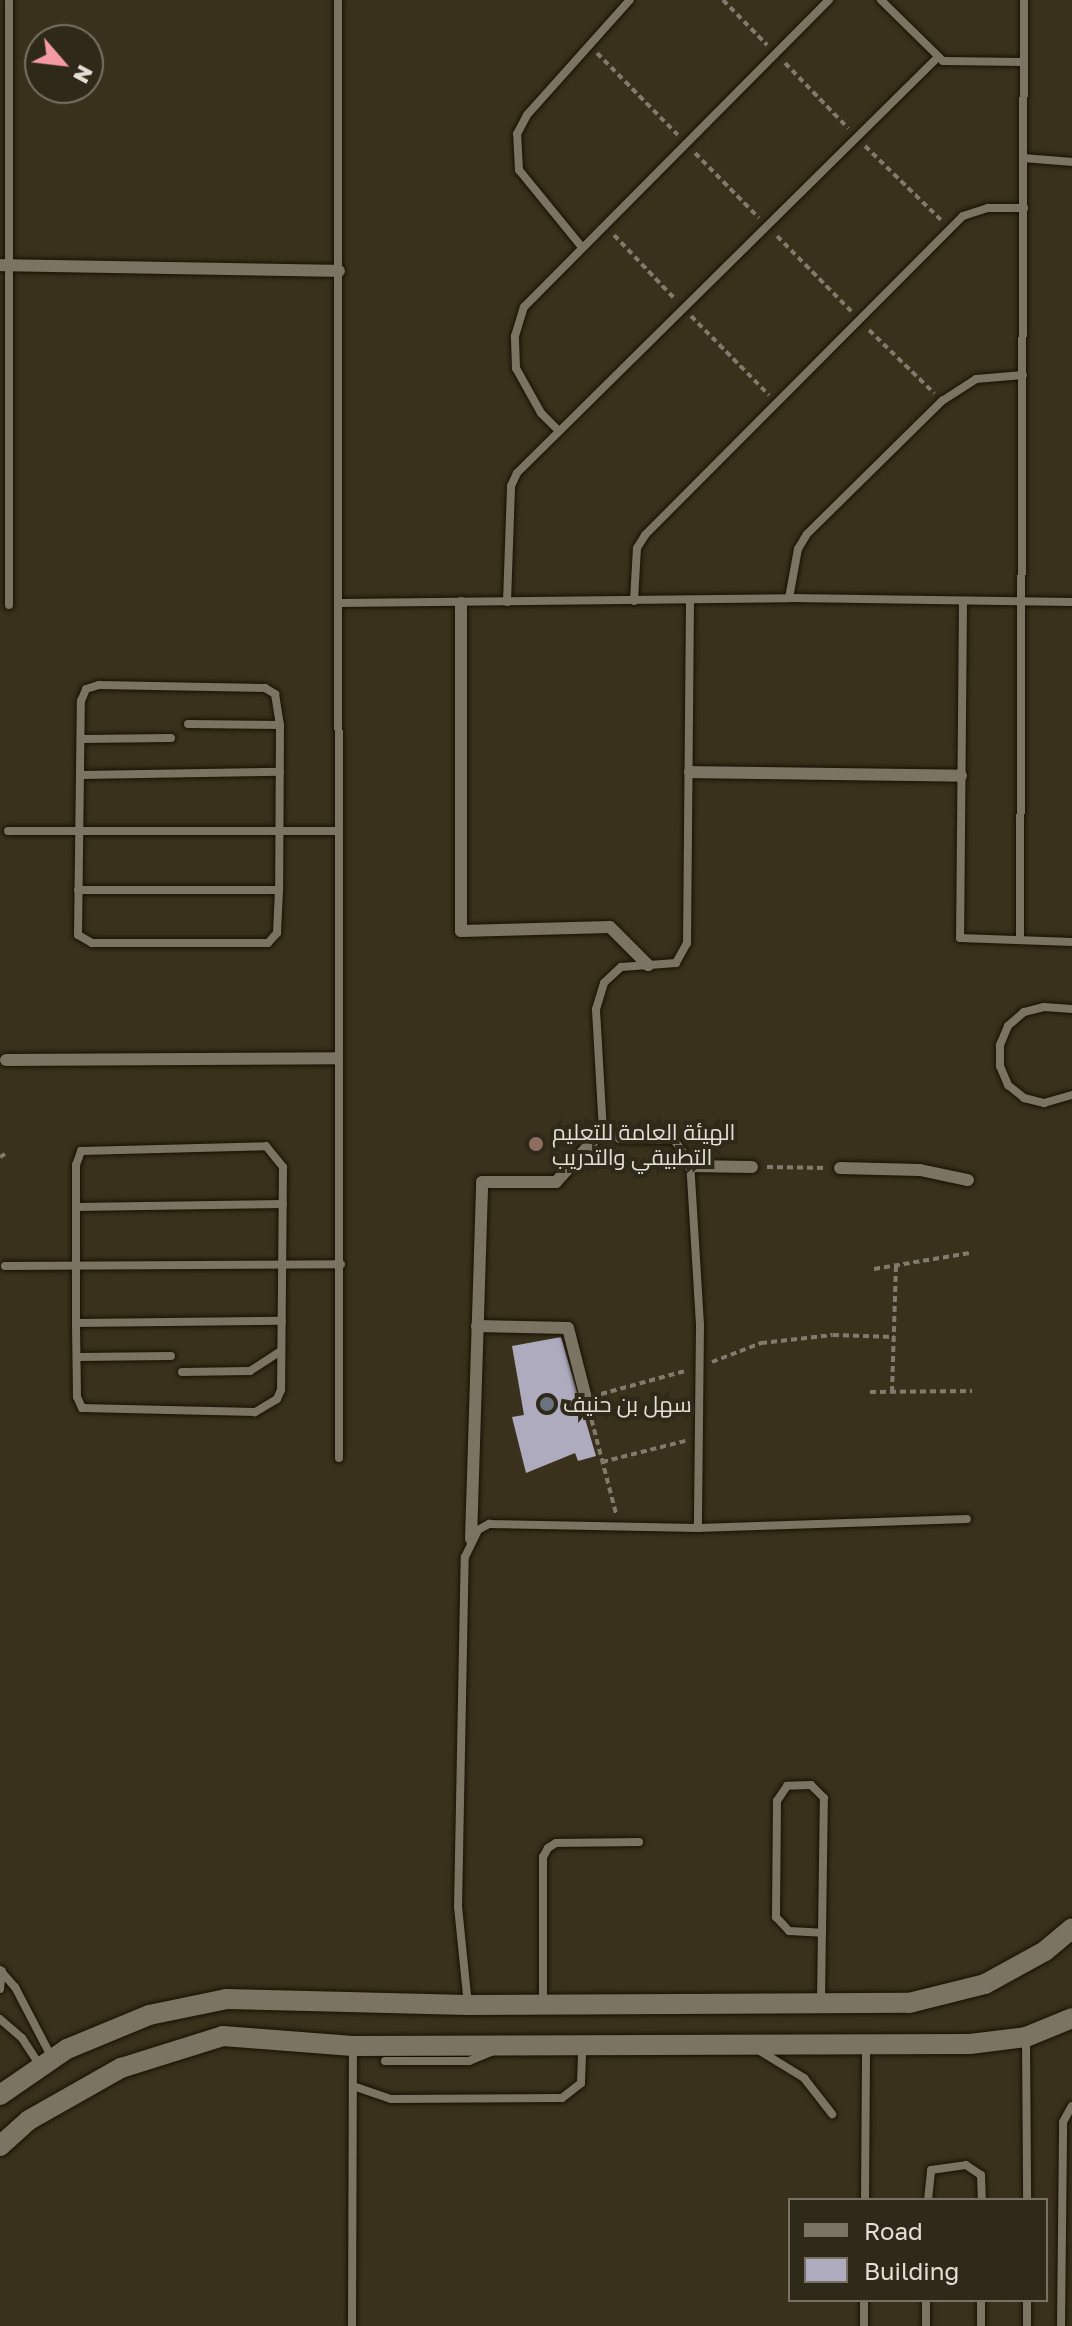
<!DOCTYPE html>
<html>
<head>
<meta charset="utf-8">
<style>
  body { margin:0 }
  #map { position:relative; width:1072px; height:2326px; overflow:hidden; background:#2f2919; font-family:"Golos Text",Cairo,sans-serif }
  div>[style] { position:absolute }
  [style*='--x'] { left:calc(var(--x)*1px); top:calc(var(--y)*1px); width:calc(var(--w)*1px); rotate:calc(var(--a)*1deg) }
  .built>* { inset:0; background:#39311b }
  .building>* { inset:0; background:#aeabbf }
  .path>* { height:4px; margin-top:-2px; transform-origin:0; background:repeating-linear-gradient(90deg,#817b6e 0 6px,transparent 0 10px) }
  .roads { filter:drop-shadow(0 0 2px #171104) drop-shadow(0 0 2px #171104) }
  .service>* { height:8px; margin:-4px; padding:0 4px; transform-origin:4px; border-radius:4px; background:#7c7462 }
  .pedestrian>* { height:12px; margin:-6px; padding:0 6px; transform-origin:6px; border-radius:6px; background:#7c7462 }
  .tertiary>* { height:20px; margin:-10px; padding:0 10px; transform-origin:10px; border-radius:10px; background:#7c7462 }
  .dots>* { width:22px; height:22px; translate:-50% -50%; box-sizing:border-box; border:4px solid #2f2919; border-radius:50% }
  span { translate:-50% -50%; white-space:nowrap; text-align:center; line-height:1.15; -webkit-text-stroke:8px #2f2919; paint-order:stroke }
  .poi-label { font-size:22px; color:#e4dfd5 }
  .left { translate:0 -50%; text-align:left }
  .legend { position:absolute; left:788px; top:2198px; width:260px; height:104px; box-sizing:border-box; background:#2f2919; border:2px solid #777264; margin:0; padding:10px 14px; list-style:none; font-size:24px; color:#e4dfd5 }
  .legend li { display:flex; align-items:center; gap:16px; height:40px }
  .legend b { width:40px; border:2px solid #777264 }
  .north { position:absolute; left:24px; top:24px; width:80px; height:80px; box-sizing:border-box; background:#2f2919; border:2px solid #777264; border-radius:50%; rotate:118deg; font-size:22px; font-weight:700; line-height:32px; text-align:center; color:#e4dfd5 }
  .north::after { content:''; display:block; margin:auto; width:28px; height:36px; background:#f49aa4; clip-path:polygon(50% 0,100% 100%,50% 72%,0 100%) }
</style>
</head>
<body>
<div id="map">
  <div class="built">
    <div style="clip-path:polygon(evenodd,0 0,1072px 0,1072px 2326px,0 2326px,0 0,40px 40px,88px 40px,88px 88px,40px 88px,40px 40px,0 0,790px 2200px,1046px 2200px,1046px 2300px,790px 2300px,790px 2200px)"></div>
  </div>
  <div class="building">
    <div style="clip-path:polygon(561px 1337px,596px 1456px,578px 1461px,575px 1453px,526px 1473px,512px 1417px,524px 1415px,512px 1346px)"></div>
  </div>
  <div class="path">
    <div style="--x:723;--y:0;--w:63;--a:45.6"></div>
    <div style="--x:597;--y:53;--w:115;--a:45.4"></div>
    <div style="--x:785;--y:63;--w:91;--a:45.9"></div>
    <div style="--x:865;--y:146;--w:107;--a:44.2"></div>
    <div style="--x:695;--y:153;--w:91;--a:45.4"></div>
    <div style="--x:614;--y:235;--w:87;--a:46.4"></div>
    <div style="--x:777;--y:236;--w:107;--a:45.4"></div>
    <div style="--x:691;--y:316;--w:111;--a:45.4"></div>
    <div style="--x:869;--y:330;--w:91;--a:44.1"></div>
    <div style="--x:0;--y:1157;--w:6;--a:-31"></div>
    <div style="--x:767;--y:1167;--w:59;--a:1"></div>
    <div style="--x:874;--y:1269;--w:97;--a:-9.5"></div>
    <div style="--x:712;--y:1362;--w:53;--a:-21.2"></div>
    <div style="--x:761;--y:1343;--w:72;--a:-6.3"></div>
    <div style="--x:833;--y:1335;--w:61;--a:1.9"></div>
    <div style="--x:870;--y:1392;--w:102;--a:-0.6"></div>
    <div style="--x:892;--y:1392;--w:127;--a:-88.2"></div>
    <div style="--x:601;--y:1394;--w:87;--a:-15.3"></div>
    <div style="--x:589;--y:1410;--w:107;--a:75.4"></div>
    <div style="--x:602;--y:1462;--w:86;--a:-14.2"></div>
  </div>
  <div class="roads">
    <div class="service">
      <div style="--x:338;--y:0;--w:1458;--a:89.96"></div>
      <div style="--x:881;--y:0;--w:87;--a:44.5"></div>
      <div style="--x:943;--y:61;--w:80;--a:0.7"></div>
      <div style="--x:1024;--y:158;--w:48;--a:4.8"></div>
      <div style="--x:581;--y:246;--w:98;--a:-129.2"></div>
      <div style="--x:519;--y:170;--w:36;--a:-93"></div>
      <div style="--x:517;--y:134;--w:21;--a:-62"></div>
      <div style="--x:527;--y:115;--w:154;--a:-48.2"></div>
      <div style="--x:559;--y:431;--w:25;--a:-135"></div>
      <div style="--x:541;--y:413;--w:51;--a:-119.1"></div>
      <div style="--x:516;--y:368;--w:32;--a:-92"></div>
      <div style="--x:515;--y:336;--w:30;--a:-73"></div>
      <div style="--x:524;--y:307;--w:433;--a:-45.2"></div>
      <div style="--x:789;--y:598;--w:50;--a:-79.6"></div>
      <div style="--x:798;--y:549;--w:17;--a:-59"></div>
      <div style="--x:807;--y:534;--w:190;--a:-44.6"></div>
      <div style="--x:942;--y:401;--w:40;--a:-32.9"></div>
      <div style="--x:976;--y:379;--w:47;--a:-4.9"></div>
      <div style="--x:634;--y:601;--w:53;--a:-86.8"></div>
      <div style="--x:637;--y:548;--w:15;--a:-58"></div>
      <div style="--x:645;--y:535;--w:450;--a:-45.1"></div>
      <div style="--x:963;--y:216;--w:26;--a:-18"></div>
      <div style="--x:988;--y:208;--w:36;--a:0"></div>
      <div style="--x:690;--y:601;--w:342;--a:90.5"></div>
      <div style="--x:687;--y:943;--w:23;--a:119"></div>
      <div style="--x:676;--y:963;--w:55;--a:175.8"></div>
      <div style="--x:621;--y:967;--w:23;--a:137"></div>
      <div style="--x:604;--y:983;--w:28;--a:107"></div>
      <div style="--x:596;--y:1010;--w:120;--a:86.7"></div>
      <div style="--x:603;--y:1130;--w:19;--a:28"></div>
      <div style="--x:620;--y:1139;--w:54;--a:1.1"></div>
      <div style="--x:674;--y:1140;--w:26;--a:53"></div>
      <div style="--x:690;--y:1161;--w:164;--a:86.5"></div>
      <div style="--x:700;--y:1325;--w:203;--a:90.6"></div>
      <div style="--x:507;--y:602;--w:116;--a:-88"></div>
      <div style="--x:511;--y:486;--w:14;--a:-65"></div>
      <div style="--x:517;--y:473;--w:590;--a:-44.66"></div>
      <div style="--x:963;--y:602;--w:336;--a:90.5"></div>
      <div style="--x:960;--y:938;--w:112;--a:2"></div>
      <div style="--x:340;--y:603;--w:449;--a:-0.6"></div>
      <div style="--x:789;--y:598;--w:283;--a:0.8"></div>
      <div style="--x:9;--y:605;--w:605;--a:-90"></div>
      <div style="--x:99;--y:685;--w:166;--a:1"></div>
      <div style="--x:265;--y:688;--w:12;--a:31"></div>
      <div style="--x:275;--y:694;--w:31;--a:81"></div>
      <div style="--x:280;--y:725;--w:165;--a:90.3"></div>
      <div style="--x:279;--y:890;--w:43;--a:92.7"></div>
      <div style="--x:277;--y:933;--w:13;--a:132"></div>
      <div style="--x:268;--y:943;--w:176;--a:180"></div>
      <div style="--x:92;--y:943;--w:16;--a:-150"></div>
      <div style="--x:78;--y:935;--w:234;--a:-89.3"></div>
      <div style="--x:81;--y:701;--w:13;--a:-67"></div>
      <div style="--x:86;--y:689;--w:14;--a:-17"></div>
      <div style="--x:188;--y:724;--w:92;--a:0.6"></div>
      <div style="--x:81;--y:739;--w:90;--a:-0.6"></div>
      <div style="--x:81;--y:775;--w:199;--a:-0.9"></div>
      <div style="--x:8;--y:831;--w:331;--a:0"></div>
      <div style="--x:78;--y:890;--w:201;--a:0"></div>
      <div style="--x:1020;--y:939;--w:939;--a:-89.76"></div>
      <div style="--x:1072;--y:1009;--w:28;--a:-176"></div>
      <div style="--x:1044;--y:1007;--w:21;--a:166"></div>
      <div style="--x:1024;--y:1012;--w:21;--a:139"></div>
      <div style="--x:1008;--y:1026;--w:21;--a:113"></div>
      <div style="--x:1000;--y:1045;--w:21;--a:90"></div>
      <div style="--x:1000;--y:1066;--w:21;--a:67"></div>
      <div style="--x:1008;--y:1085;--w:21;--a:39"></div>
      <div style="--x:1024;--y:1098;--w:21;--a:14"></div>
      <div style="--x:1044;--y:1103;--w:29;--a:-16"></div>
      <div style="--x:266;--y:1146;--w:27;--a:51"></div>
      <div style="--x:283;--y:1167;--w:223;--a:90.5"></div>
      <div style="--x:281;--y:1390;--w:10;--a:114"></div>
      <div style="--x:277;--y:1399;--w:26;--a:149"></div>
      <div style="--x:255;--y:1412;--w:173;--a:-178.7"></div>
      <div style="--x:82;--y:1408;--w:12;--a:-114"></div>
      <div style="--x:77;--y:1397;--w:74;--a:-90.8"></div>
      <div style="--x:76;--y:1323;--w:158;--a:-90"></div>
      <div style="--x:76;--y:1165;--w:15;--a:-70"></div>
      <div style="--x:81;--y:1151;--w:185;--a:-1.5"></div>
      <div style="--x:76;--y:1207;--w:207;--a:-0.8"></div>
      <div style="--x:5;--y:1266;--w:336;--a:-0.3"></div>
      <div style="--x:76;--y:1323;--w:206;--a:-0.6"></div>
      <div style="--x:77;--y:1357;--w:94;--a:-0.6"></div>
      <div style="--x:182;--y:1372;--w:68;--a:-0.8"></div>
      <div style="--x:250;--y:1371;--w:37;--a:-33"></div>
      <div style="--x:0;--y:1970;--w:23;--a:49"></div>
      <div style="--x:15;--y:1987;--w:80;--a:62.5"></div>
      <div style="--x:0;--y:1989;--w:18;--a:-84"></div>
      <div style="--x:821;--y:2001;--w:68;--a:-89.2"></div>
      <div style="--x:822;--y:1933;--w:135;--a:-89.2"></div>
      <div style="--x:824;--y:1798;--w:18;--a:-135"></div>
      <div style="--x:811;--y:1785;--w:24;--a:178"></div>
      <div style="--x:787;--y:1786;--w:18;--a:124"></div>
      <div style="--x:777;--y:1801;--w:116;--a:90.5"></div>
      <div style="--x:776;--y:1917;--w:19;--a:47"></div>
      <div style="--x:789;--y:1931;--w:33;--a:3"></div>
      <div style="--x:543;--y:2003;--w:146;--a:-90"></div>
      <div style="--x:543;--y:1857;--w:10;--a:-61"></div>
      <div style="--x:548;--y:1848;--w:9;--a:-32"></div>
      <div style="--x:556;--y:1843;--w:83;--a:-0.7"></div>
      <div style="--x:468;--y:2005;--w:99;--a:-95.8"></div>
      <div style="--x:458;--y:1907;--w:350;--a:-88.9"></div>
      <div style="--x:465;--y:1557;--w:30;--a:-64"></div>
      <div style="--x:478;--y:1530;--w:13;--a:-29"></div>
      <div style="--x:489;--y:1524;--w:209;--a:1.1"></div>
      <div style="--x:698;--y:1528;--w:269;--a:-1.9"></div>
      <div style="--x:0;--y:2019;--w:29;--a:41"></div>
      <div style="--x:22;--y:2038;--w:33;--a:57"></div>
      <div style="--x:1026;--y:2038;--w:162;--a:89.6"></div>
      <div style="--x:760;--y:2051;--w:52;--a:31.5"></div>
      <div style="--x:804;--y:2078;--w:46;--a:52.1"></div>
      <div style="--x:385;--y:2061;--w:84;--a:0"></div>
      <div style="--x:469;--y:2061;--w:27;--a:-22"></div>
      <div style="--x:353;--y:2086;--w:40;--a:18.9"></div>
      <div style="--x:391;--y:2099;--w:171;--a:-0.3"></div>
      <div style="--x:562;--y:2098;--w:24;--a:-38"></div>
      <div style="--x:581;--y:2083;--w:37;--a:-88"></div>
      <div style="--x:865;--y:2200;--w:154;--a:-89.6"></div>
      <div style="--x:928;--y:2200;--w:30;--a:-84"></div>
      <div style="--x:931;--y:2170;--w:35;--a:-8"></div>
      <div style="--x:966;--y:2165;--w:18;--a:34"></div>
      <div style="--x:981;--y:2175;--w:25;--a:88"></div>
      <div style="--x:352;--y:2326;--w:279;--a:-89.8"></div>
      <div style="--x:864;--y:2326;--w:26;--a:-90"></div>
      <div style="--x:926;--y:2326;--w:26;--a:-90"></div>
      <div style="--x:981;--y:2326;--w:26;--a:-90"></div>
      <div style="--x:1027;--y:2326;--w:26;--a:-90"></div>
      <div style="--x:1061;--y:2326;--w:204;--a:-89.4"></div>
      <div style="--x:1063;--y:2122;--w:18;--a:-61"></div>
    </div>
    <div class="pedestrian">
      <div style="--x:0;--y:265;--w:339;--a:1"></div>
      <div style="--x:461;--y:603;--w:328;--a:90"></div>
      <div style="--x:461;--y:931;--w:149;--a:-1.5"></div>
      <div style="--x:610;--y:927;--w:54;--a:45"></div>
      <div style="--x:690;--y:772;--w:271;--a:0.8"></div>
      <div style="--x:6;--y:1060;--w:331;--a:-0.3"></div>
      <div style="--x:690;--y:1166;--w:62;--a:0.9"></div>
      <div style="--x:840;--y:1168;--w:80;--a:1.4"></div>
      <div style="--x:920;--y:1170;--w:49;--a:11.8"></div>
      <div style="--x:477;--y:1326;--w:91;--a:1.3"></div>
      <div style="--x:568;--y:1328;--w:72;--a:75.6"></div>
      <div style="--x:471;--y:1539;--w:357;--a:-88.2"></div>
      <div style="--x:482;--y:1182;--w:74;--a:0"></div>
      <div style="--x:556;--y:1182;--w:70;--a:-47.9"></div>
    </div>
    <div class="tertiary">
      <div style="--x:0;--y:2095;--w:81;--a:-34.5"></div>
      <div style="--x:67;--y:2049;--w:89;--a:-22.5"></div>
      <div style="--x:149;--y:2015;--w:80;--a:-11.6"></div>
      <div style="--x:227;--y:1999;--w:241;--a:1.4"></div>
      <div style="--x:468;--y:2005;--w:441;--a:-0.3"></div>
      <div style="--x:909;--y:2003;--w:78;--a:-14"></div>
      <div style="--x:985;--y:1984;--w:68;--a:-28.8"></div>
      <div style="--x:1045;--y:1951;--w:35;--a:-40"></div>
      <div style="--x:0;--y:2146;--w:39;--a:-42"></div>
      <div style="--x:29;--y:2120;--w:106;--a:-29.5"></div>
      <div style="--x:121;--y:2068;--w:107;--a:-17.4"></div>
      <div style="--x:223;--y:2036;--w:130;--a:4.4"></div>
      <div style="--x:353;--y:2046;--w:617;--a:-0.19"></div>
      <div style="--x:970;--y:2044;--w:56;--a:-7.1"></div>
      <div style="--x:1026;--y:2037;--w:50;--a:-22.4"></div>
    </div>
  </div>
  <div class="dots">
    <div style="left:536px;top:1144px;background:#8d6e63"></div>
    <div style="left:547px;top:1404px;background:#6b7280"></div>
  </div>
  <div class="poi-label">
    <span class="left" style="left:552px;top:1144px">الهيئة العامة للتعليم<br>التطبيقي والتدريب</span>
    <span class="left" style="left:563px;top:1404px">سهل بن حنيف</span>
  </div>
  <ul class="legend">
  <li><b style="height:10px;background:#7c7462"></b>Road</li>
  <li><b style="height:22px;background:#aeabbf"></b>Building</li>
  </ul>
  <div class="north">N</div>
</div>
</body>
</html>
